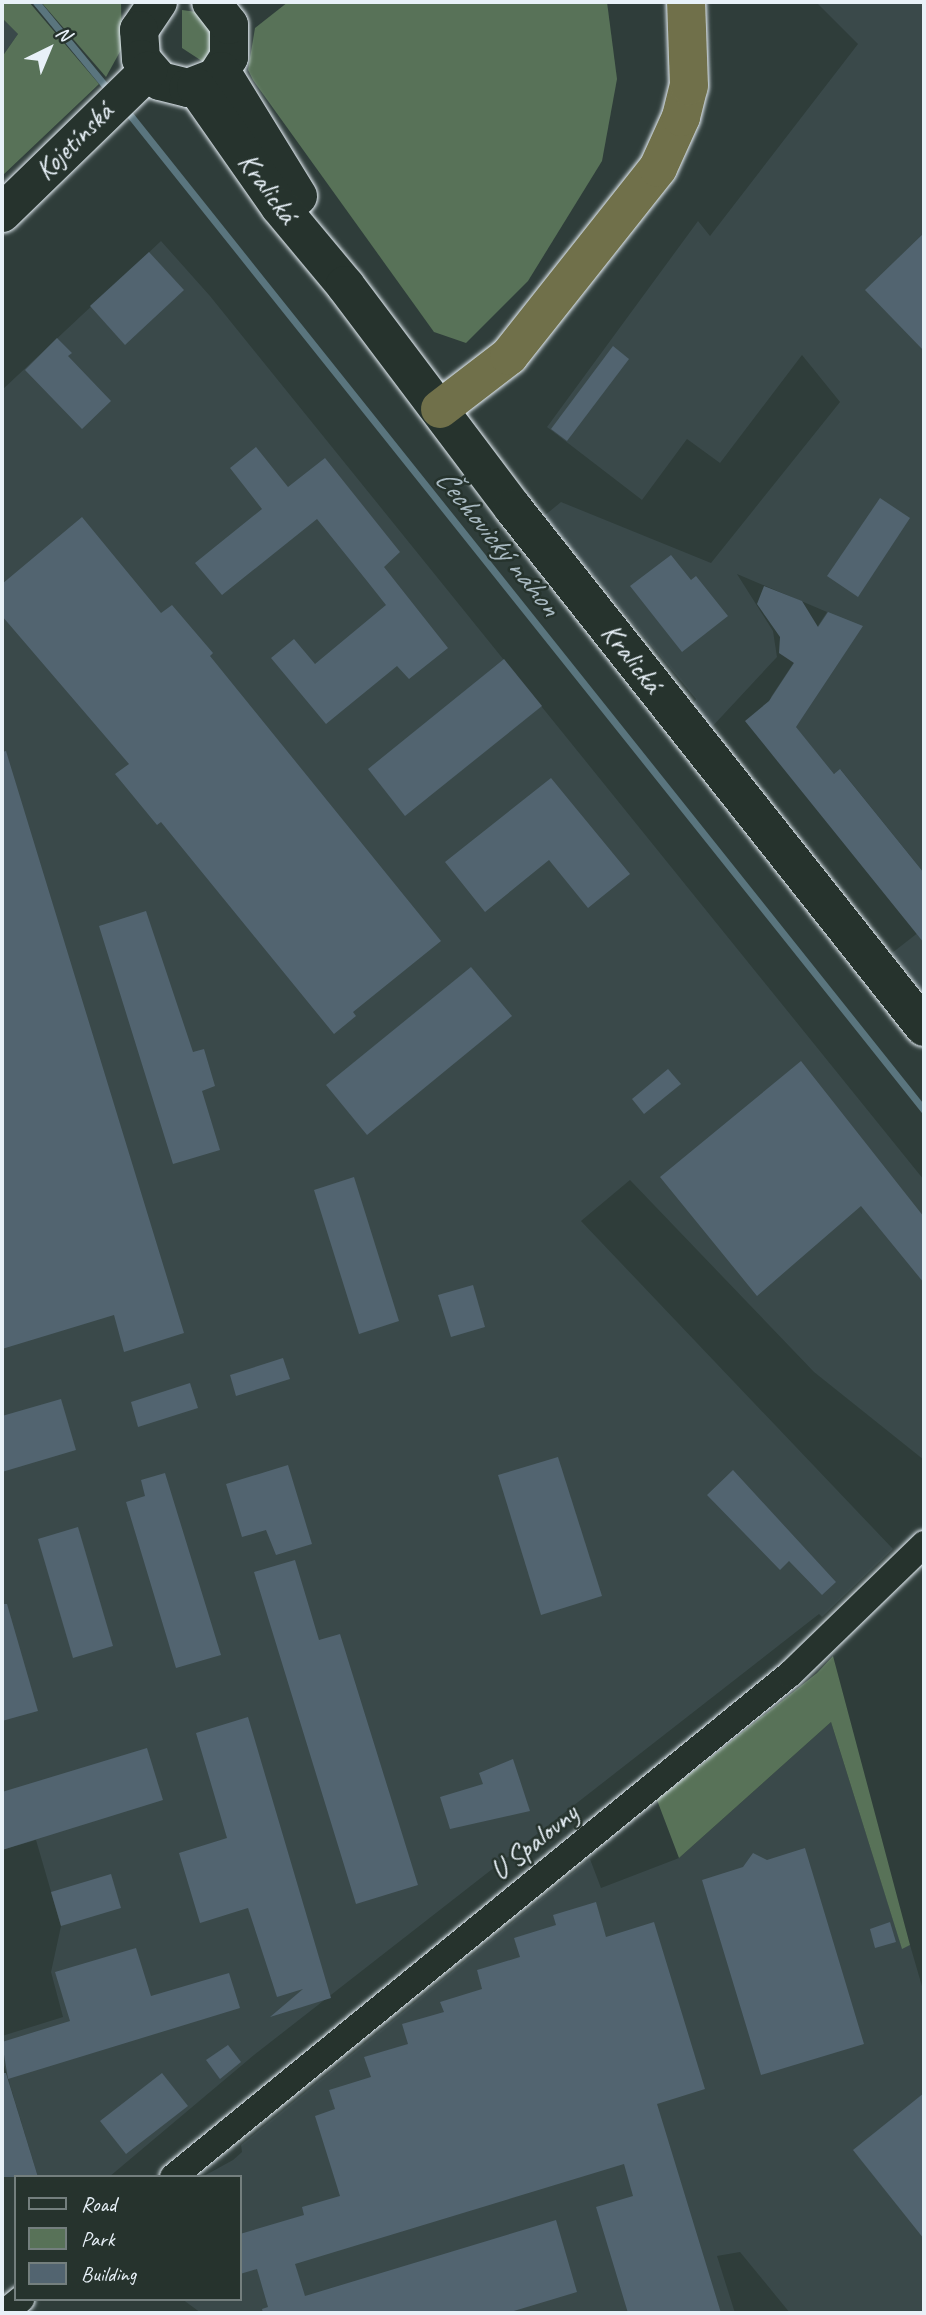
<!DOCTYPE html>
<html>
<head>
<meta charset="utf-8">
<style>
  body { margin:0 }
  #map { position:relative; width:926px; height:2315px; overflow:hidden; background:#2f3d3a; font-family:Caveat,sans-serif }
  div>[style] { position:absolute }
  [style*='--x'] { left:calc(var(--x)*1px); top:calc(var(--y)*1px); width:calc(var(--w)*1px); rotate:calc(var(--a)*1deg) }
  .built>* { inset:0; background:#3a494a }
  .green>* { inset:0; background:#587258 }
  .stream>* { height:7px; margin:-3.5px; padding:0 3.5px; transform-origin:3.5px; border-radius:3.5px; background:#5a757e }
  .building>* { inset:0; background:#526470 }
  .roads { filter:drop-shadow(0 0 2px #e8f1f8) drop-shadow(0 0 2px #e8f1f8) }
  .street>* { height:26px; margin:-13px; padding:0 13px; transform-origin:13px; border-radius:13px; background:#26332d }
  .secondary>* { height:38px; margin:-19px; padding:0 19px; transform-origin:19px; border-radius:19px; background:#26332d }
  .highway>* { height:38px; margin:-19px; padding:0 19px; transform-origin:19px; border-radius:19px; background:#70704a }
  span { translate:-50% -50%; white-space:nowrap; text-align:center; line-height:1.15; -webkit-text-stroke:5px #26332d; paint-order:stroke }
  .street-label { font-size:28px; color:#e8f1f8 }
  .water-label { font-size:30px; color:#a8b9c1; font-style:italic }
  .frame { position:absolute; inset:0; border:4px solid #e8f1f8; pointer-events:none }
  .legend { position:absolute; left:14px; top:2175px; width:228px; height:126px; box-sizing:border-box; background:#26332d; border:2px solid #747f7e; margin:0; padding:9px 12px; list-style:none; font-size:21px; color:#e8f1f8 }
  .legend li { display:flex; align-items:center; gap:14px; height:35px }
  .legend b { width:35px; border:2px solid #747f7e }
  .north { position:absolute; left:14px; top:14px; width:70px; height:70px; -webkit-text-stroke:5px #26332d; paint-order:stroke; rotate:43deg; font-size:19px; font-weight:700; line-height:28px; text-align:center; color:#e8f1f8 }
  .north::after { content:''; display:block; margin:auto; width:24px; height:32px; background:#e8f1f8; clip-path:polygon(50% 0,100% 100%,50% 72%,0 100%) }
</style>
</head>
<body>
<div id="map">
  <div class="built">
    <div style="clip-path:polygon(816px 2px,924px 2px,924px 873px,841px 770px,834px 774px,771px 697px,827px 612px,737px 574px,773px 631px,777px 657px,710px 729px,692px 705px,696px 699px,544px 516px,561px 502px,711px 563px,840px 402px,802px 355px,720px 463px,687px 439px,642px 500px,547px 427px,698px 221px,710px 236px,858px 44px)"></div>
    <div style="clip-path:polygon(2px 18px,18px 34px,2px 57px)"></div>
    <div style="clip-path:polygon(161px 241px,210px 296px,924px 1180px,924px 1460px,814px 1372px,630px 1180px,581px 1221px,893px 1549px,822px 1617px,819px 1614px,254px 2055px,109px 2177px,38px 2177px,2px 2059px,2px 2036px,63px 2017px,51px 1972px,61px 1926px,36px 1840px,2px 1850px,2px 390px)"></div>
    <div style="clip-path:polygon(924px 928px,924px 994px,892px 953px)"></div>
    <div style="clip-path:polygon(831px 1722px,902px 1948px,910px 1945px,924px 1993px,924px 2313px,790px 2313px,740px 2252px,717px 2256px,735px 2313px,201px 2313px,182px 2299px,240px 2299px,240px 2177px,202px 2177px,233px 2160px,242px 2152px,241px 2145px,590px 1859px,601px 1888px,679px 1858px)"></div>
  </div>
  <div class="green">
    <div style="clip-path:polygon(2px 2px,29px 2px,99px 84px,2px 176px,2px 57px,18px 34px,2px 18px)"></div>
    <div style="clip-path:polygon(41px 2px,121px 2px,122px 48px,106px 77px)"></div>
    <div style="clip-path:polygon(288px 2px,607px 2px,617px 79px,602px 161px,528px 281px,466px 343px,434px 332px,253px 80px,248px 70px,255px 28px)"></div>
    <div style="clip-path:polygon(182px 10px,197px 12px,213px 26px,208px 65px,182px 48px)"></div>
    <div style="clip-path:polygon(833px 1656px,910px 1945px,902px 1949px,831px 1722px,679px 1858px,657px 1800px,817px 1673px)"></div>
  </div>
  <div class="stream">
    <div style="--x:36;--y:2;--w:118;--a:50.5"></div>
    <div style="--x:126;--y:110;--w:1279;--a:51.41"></div>
  </div>
  <div class="building">
    <div style="clip-path:polygon(924px 233px,924px 351px,865px 290px)"></div>
    <div style="clip-path:polygon(149px 252px,184px 290px,125px 345px,90px 306px)"></div>
    <div style="clip-path:polygon(57px 338px,72px 353px,68px 356px,111px 401px,82px 429px,25px 370px)"></div>
    <div style="clip-path:polygon(613px 346px,629px 359px,567px 441px,551px 429px)"></div>
    <div style="clip-path:polygon(256px 447px,288px 487px,325px 458px,400px 552px,384px 567px,448px 648px,409px 679px,397px 666px,326px 724px,271px 658px,294px 639px,315px 664px,386px 605px,367px 581px,317px 519px,222px 595px,195px 563px,262px 509px,230px 468px)"></div>
    <div style="clip-path:polygon(880px 498px,910px 518px,858px 597px,827px 576px)"></div>
    <div style="clip-path:polygon(82px 517px,161px 613px,172px 605px,213px 653px,210px 656px,441px 941px,353px 1012px,356px 1016px,334px 1034px,161px 822px,157px 825px,115px 774px,129px 764px,2px 616px,2px 584px)"></div>
    <div style="clip-path:polygon(671px 555px,691px 580px,696px 576px,728px 616px,682px 652px,630px 586px)"></div>
    <div style="clip-path:polygon(764px 586px,802px 601px,818px 627px,828px 612px,863px 626px,796px 727px,834px 774px,840px 769px,924px 873px,924px 943px,745px 721px,769px 701px,794px 663px,779px 653px,780px 637px,757px 604px)"></div>
    <div style="clip-path:polygon(504px 659px,542px 706px,405px 816px,368px 769px)"></div>
    <div style="clip-path:polygon(6px 751px,184px 1333px,124px 1352px,114px 1315px,2px 1349px,2px 752px)"></div>
    <div style="clip-path:polygon(551px 778px,630px 874px,588px 908px,549px 860px,485px 912px,445px 862px)"></div>
    <div style="clip-path:polygon(146px 911px,193px 1052px,204px 1049px,215px 1086px,202px 1091px,220px 1150px,173px 1164px,99px 926px)"></div>
    <div style="clip-path:polygon(471px 967px,512px 1016px,367px 1135px,326px 1085px)"></div>
    <div style="clip-path:polygon(801px 1061px,924px 1217px,924px 1283px,861px 1206px,757px 1296px,660px 1177px)"></div>
    <div style="clip-path:polygon(668px 1069px,681px 1084px,644px 1114px,632px 1099px)"></div>
    <div style="clip-path:polygon(354px 1177px,399px 1321px,359px 1334px,314px 1190px)"></div>
    <div style="clip-path:polygon(473px 1285px,485px 1327px,451px 1337px,438px 1295px)"></div>
    <div style="clip-path:polygon(283px 1358px,290px 1379px,236px 1396px,230px 1375px)"></div>
    <div style="clip-path:polygon(190px 1383px,198px 1408px,138px 1427px,131px 1402px)"></div>
    <div style="clip-path:polygon(61px 1399px,76px 1450px,2px 1472px,2px 1416px)"></div>
    <div style="clip-path:polygon(558px 1457px,602px 1596px,541px 1615px,498px 1475px)"></div>
    <div style="clip-path:polygon(288px 1465px,312px 1544px,276px 1555px,266px 1530px,242px 1537px,226px 1484px)"></div>
    <div style="clip-path:polygon(733px 1470px,836px 1582px,822px 1595px,789px 1561px,780px 1570px,707px 1495px)"></div>
    <div style="clip-path:polygon(165px 1473px,221px 1655px,176px 1668px,126px 1502px,145px 1496px,141px 1480px)"></div>
    <div style="clip-path:polygon(78px 1527px,113px 1646px,73px 1658px,38px 1539px)"></div>
    <div style="clip-path:polygon(295px 1560px,319px 1640px,340px 1634px,418px 1885px,356px 1904px,254px 1572px)"></div>
    <div style="clip-path:polygon(2px 1604px,7px 1604px,38px 1711px,2px 1721px)"></div>
    <div style="clip-path:polygon(248px 1717px,331px 1998px,270px 2017px,303px 1989px,277px 1997px,248px 1908px,200px 1923px,179px 1853px,227px 1838px,196px 1733px)"></div>
    <div style="clip-path:polygon(147px 1748px,163px 1800px,2px 1850px,2px 1792px)"></div>
    <div style="clip-path:polygon(513px 1759px,530px 1811px,450px 1829px,440px 1797px,483px 1784px,479px 1773px)"></div>
    <div style="clip-path:polygon(805px 1848px,864px 2044px,761px 2075px,702px 1880px,743px 1867px,753px 1853px,767px 1860px)"></div>
    <div style="clip-path:polygon(111px 1874px,121px 1908px,61px 1926px,51px 1892px)"></div>
    <div style="clip-path:polygon(596px 1902px,606px 1937px,654px 1922px,705px 2089px,657px 2104px,721px 2313px,628px 2313px,596px 2207px,633px 2196px,624px 2164px,295px 2264px,305px 2296px,556px 2220px,577px 2292px,507px 2313px,263px 2313px,262px 2309px,268px 2307px,257px 2269px,240px 2274px,240px 2234px,304px 2215px,302px 2207px,340px 2196px,315px 2116px,335px 2109px,329px 2090px,371px 2077px,364px 2057px,408px 2044px,402px 2024px,444px 2012px,440px 2002px,482px 1989px,477px 1970px,520px 1957px,514px 1938px,556px 1925px,553px 1915px)"></div>
    <div style="clip-path:polygon(890px 1922px,896px 1942px,875px 1948px,870px 1929px)"></div>
    <div style="clip-path:polygon(136px 1948px,151px 1996px,229px 1973px,240px 2008px,8px 2079px,2px 2042px,70px 2021px,55px 1972px)"></div>
    <div style="clip-path:polygon(228px 2045px,241px 2062px,220px 2079px,206px 2060px)"></div>
    <div style="clip-path:polygon(2px 2073px,6px 2073px,38px 2177px,2px 2177px)"></div>
    <div style="clip-path:polygon(162px 2073px,188px 2106px,126px 2154px,100px 2121px)"></div>
    <div style="clip-path:polygon(924px 2093px,924px 2239px,853px 2150px)"></div>
  </div>
  <div class="roads">
    <div class="street">
      <div style="--x:173;--y:2177;--w:796;--a:-39.19"></div>
      <div style="--x:790;--y:1674;--w:187;--a:-44.1"></div>
      <div style="--x:4;--y:2313;--w:22;--a:-39"></div>
    </div>
    <div class="secondary">
      <div style="--x:158;--y:2;--w:34;--a:124"></div>
      <div style="--x:139;--y:30;--w:29;--a:86"></div>
      <div style="--x:141;--y:59;--w:29;--a:49"></div>
      <div style="--x:160;--y:81;--w:29;--a:14"></div>
      <div style="--x:188;--y:88;--w:30;--a:-21"></div>
      <div style="--x:216;--y:77;--w:24;--a:-57"></div>
      <div style="--x:229;--y:57;--w:32;--a:-90"></div>
      <div style="--x:229;--y:25;--w:29;--a:-128"></div>
      <div style="--x:221;--y:71;--w:147;--a:58.4"></div>
      <div style="--x:196;--y:87;--w:146;--a:55"></div>
      <div style="--x:280;--y:207;--w:102;--a:50.2"></div>
      <div style="--x:345;--y:285;--w:279;--a:53"></div>
      <div style="--x:513;--y:508;--w:662;--a:51.62"></div>
      <div style="--x:2;--y:213;--w:204;--a:-44.2"></div>
    </div>
    <div class="highway">
      <div style="--x:440;--y:409;--w:87;--a:-37.5"></div>
      <div style="--x:509;--y:356;--w:240;--a:-51.6"></div>
      <div style="--x:658;--y:168;--w:56;--a:-65.7"></div>
      <div style="--x:681;--y:117;--w:32;--a:-76"></div>
      <div style="--x:689;--y:86;--w:84;--a:-92"></div>
    </div>
  </div>
  <div class="street-label">
    <span style="left:74px;top:141px;rotate:-45deg">Kojetínská</span>
    <span style="left:268px;top:188px;rotate:54deg">Kralická</span>
    <span style="left:632px;top:658px;rotate:52deg">Kralická</span>
    <span style="left:534px;top:1842px;rotate:-39deg">U Spalovny</span>
  </div>
  <div class="water-label">
    <span style="left:498px;top:542px;rotate:51deg">Čechovický náhon</span>
  </div>
  <div class="frame"></div>
  <ul class="legend">
  <li><b style="height:9px;background:#26332d"></b>Road</li>
  <li><b style="height:19px;background:#587258"></b>Park</li>
  <li><b style="height:19px;background:#526470"></b>Building</li>
  </ul>
  <div class="north">N</div>
</div>
</body>
</html>
